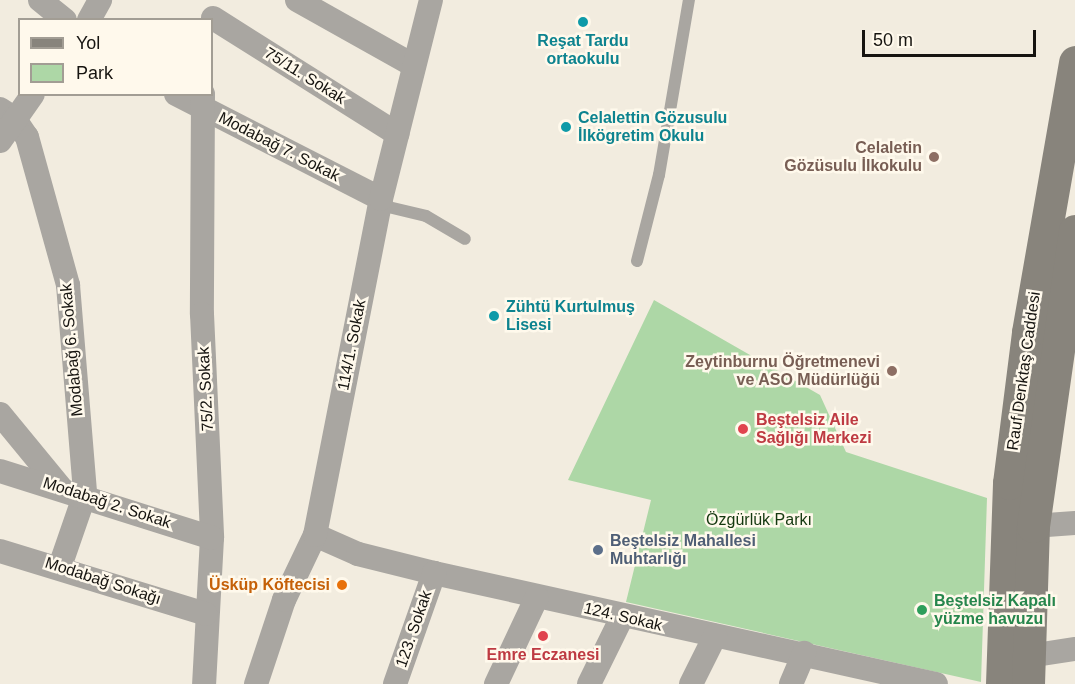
<!DOCTYPE html>
<html>
<head>
<meta charset="utf-8">
<style>
  body { margin:0 }
  #map { position:relative; width:1075px; height:684px; overflow:hidden; background:#f2ecdf; font-family:Arial,sans-serif }
  div>[style] { position:absolute }
  [style*='--x'] { left:calc(var(--x)*1px); top:calc(var(--y)*1px); width:calc(var(--w)*1px); rotate:calc(var(--a)*1deg) }
  .green>* { inset:0; background:#add7a6 }
  .service>* { height:12px; margin:-6px; padding:0 6px; transform-origin:6px; border-radius:6px; background:#a9a6a1 }
  .minor>* { height:24px; margin:-12px; padding:0 12px; transform-origin:12px; border-radius:12px; background:#a9a6a1 }
  .secondary>* { height:33px; margin:-16.5px; padding:0 16.5px; transform-origin:16.5px; border-radius:16.5px; background:#88847c }
  .dots>* { width:16px; height:16px; translate:-50% -50%; box-sizing:border-box; border:3px solid #fff9ec; border-radius:50% }
  span { translate:-50% -50%; white-space:nowrap; text-align:center; line-height:1.15; -webkit-text-stroke:5px #fff9ec; paint-order:stroke }
  .culture-label { font-size:16px; color:#0d838f; font-weight:700 }
  .left { translate:0 -50%; text-align:left }
  .street-label { font-size:16px; color:#161410 }
  .education-label { font-size:16px; color:#785e54; font-weight:700 }
  .right { translate:-100% -50%; text-align:right }
  .health-label { font-size:16px; color:#be3a42; font-weight:700 }
  .park-label { font-size:16px; color:#14380f }
  .service-label { font-size:16px; color:#4e5e75; font-weight:700 }
  .food-label { font-size:16px; color:#c56008; font-weight:700 }
  .leisure-label { font-size:16px; color:#27864d; font-weight:700 }
  .legend { position:absolute; left:18px; top:18px; width:195px; height:78px; box-sizing:border-box; background:#fff9ec; border:2px solid #a29d94; margin:0; padding:8px 10px; list-style:none; font-size:18px; color:#161410 }
  .legend li { display:flex; align-items:center; gap:12px; height:30px }
  .legend b { width:30px; border:2px solid #a29d94 }
  .scale { position:absolute; left:862px; top:30px; width:174px; height:27px; box-sizing:border-box; border:3px solid #161410; border-top:0; padding-left:8px; font-size:18px; line-height:21px; white-space:nowrap; color:#161410; -webkit-text-stroke:4px #fff9ec; paint-order:stroke }
</style>
</head>
<body>
<div id="map">
  <div class="green">
    <div style="clip-path:polygon(654px 300px,820px 395px,846px 452px,987px 498px,981px 682px,626px 602px,651px 500px,568px 480px)"></div>
  </div>
  <div class="service">
    <div style="--x:380;--y:205;--w:47;--a:13.4"></div>
    <div style="--x:426;--y:216;--w:45;--a:30.5"></div>
    <div style="--x:637;--y:261;--w:89;--a:-75.7"></div>
    <div style="--x:659;--y:175;--w:178;--a:-80.3"></div>
  </div>
  <div class="minor">
    <div style="--x:40;--y:0;--w:32;--a:39"></div>
    <div style="--x:297;--y:0;--w:131;--a:29.3"></div>
    <div style="--x:213;--y:18;--w:218;--a:32.2"></div>
    <div style="--x:89;--y:20;--w:23;--a:-61"></div>
    <div style="--x:176;--y:94;--w:230;--a:27.1"></div>
    <div style="--x:203;--y:94;--w:220;--a:90.3"></div>
    <div style="--x:202;--y:314;--w:224;--a:87.4"></div>
    <div style="--x:212;--y:538;--w:146;--a:93.1"></div>
    <div style="--x:0;--y:109;--w:17;--a:33"></div>
    <div style="--x:14;--y:118;--w:23;--a:56"></div>
    <div style="--x:27;--y:137;--w:154;--a:74.5"></div>
    <div style="--x:68;--y:285;--w:210;--a:85.3"></div>
    <div style="--x:85;--y:494;--w:76;--a:109.1"></div>
    <div style="--x:0;--y:141;--w:57;--a:-54.9"></div>
    <div style="--x:0;--y:414;--w:96;--a:50.5"></div>
    <div style="--x:0;--y:471;--w:222;--a:17.5"></div>
    <div style="--x:1020;--y:534;--w:15;--a:-32"></div>
    <div style="--x:1033;--y:526;--w:42;--a:-4.1"></div>
    <div style="--x:315;--y:535;--w:47;--a:23.8"></div>
    <div style="--x:358;--y:554;--w:78;--a:14"></div>
    <div style="--x:434;--y:573;--w:514;--a:12.47"></div>
    <div style="--x:0;--y:551;--w:215;--a:17"></div>
    <div style="--x:1029;--y:656;--w:47;--a:-8.7"></div>
    <div style="--x:256;--y:684;--w:89;--a:-71.6"></div>
    <div style="--x:284;--y:600;--w:72;--a:-64.5"></div>
    <div style="--x:315;--y:535;--w:342;--a:-78.9"></div>
    <div style="--x:381;--y:199;--w:205;--a:-75.9"></div>
    <div style="--x:395;--y:684;--w:118;--a:-70.6"></div>
    <div style="--x:496;--y:684;--w:96;--a:-64.8"></div>
    <div style="--x:589;--y:684;--w:75;--a:-63.8"></div>
    <div style="--x:691;--y:684;--w:54;--a:-63.4"></div>
    <div style="--x:791;--y:684;--w:34;--a:-67"></div>
  </div>
  <div class="secondary">
    <div style="--x:1002;--y:684;--w:201;--a:-88"></div>
    <div style="--x:1009;--y:483;--w:152;--a:-82.8"></div>
    <div style="--x:1028;--y:332;--w:274;--a:-80.1"></div>
    <div style="--x:1028;--y:684;--w:158;--a:-88.2"></div>
    <div style="--x:1033;--y:526;--w:298;--a:-81.9"></div>
  </div>
  <div class="dots">
    <div style="left:583px;top:22px;background:#0f9aa8"></div>
    <div style="left:566px;top:127px;background:#0f9aa8"></div>
    <div style="left:934px;top:157px;background:#8d6e63"></div>
    <div style="left:494px;top:316px;background:#0f9aa8"></div>
    <div style="left:892px;top:371px;background:#8d6e63"></div>
    <div style="left:743px;top:429px;background:#e0444e"></div>
    <div style="left:598px;top:550px;background:#5c6f8a"></div>
    <div style="left:342px;top:585px;background:#e8710a"></div>
    <div style="left:922px;top:610px;background:#2e9e5b"></div>
    <div style="left:543px;top:636px;background:#e0444e"></div>
  </div>
  <div class="culture-label">
    <span style="left:583px;top:50px">Reşat Tardu<br>ortaokulu</span>
    <span class="left" style="left:578px;top:127px">Celalettin Gözusulu<br>İlkögretim Okulu</span>
    <span class="left" style="left:506px;top:316px">Zühtü Kurtulmuş<br>Lisesi</span>
  </div>
  <div class="street-label">
    <span style="left:305px;top:76px;rotate:32deg">75/11. Sokak</span>
    <span style="left:279px;top:147px;rotate:27deg">Modabağ 7. Sokak</span>
    <span style="left:352px;top:345px;rotate:-79deg">114/1. Sokak</span>
    <span style="left:72px;top:350px;rotate:-95deg">Modabağ 6. Sokak</span>
    <span style="left:1024px;top:371px;rotate:-82deg">Rauf Denktaş Caddesi</span>
    <span style="left:206px;top:389px;rotate:-93deg">75/2. Sokak</span>
    <span style="left:107px;top:503px;rotate:18deg">Modabağ 2. Sokak</span>
    <span style="left:103px;top:581px;rotate:18deg">Modabağ Sokağı</span>
    <span style="left:623px;top:617px;rotate:13deg">124. Sokak</span>
    <span style="left:414px;top:629px;rotate:-71deg">123. Sokak</span>
  </div>
  <div class="education-label">
    <span class="right" style="left:922px;top:157px">Celaletin<br>Gözüsulu İlkokulu</span>
    <span class="right" style="left:880px;top:371px">Zeytinburnu Öğretmenevi<br>ve ASO Müdürlüğü</span>
  </div>
  <div class="health-label">
    <span class="left" style="left:756px;top:429px">Beştelsiz Aile<br>Sağlığı Merkezi</span>
    <span style="left:543px;top:655px">Emre Eczanesi</span>
  </div>
  <div class="park-label">
    <span style="left:759px;top:520px">Özgürlük Parkı</span>
  </div>
  <div class="service-label">
    <span class="left" style="left:610px;top:550px">Beştelsiz Mahallesi<br>Muhtarlığı</span>
  </div>
  <div class="food-label">
    <span class="right" style="left:330px;top:585px">Üsküp Köftecisi</span>
  </div>
  <div class="leisure-label">
    <span class="left" style="left:934px;top:610px">Beştelsiz Kapalı<br>yüzme havuzu</span>
  </div>
  <ul class="legend">
  <li><b style="height:8px;background:#88847c"></b>Yol</li>
  <li><b style="height:16px;background:#add7a6"></b>Park</li>
  </ul>
  <div class="scale">50 m</div>
</div>
</body>
</html>
